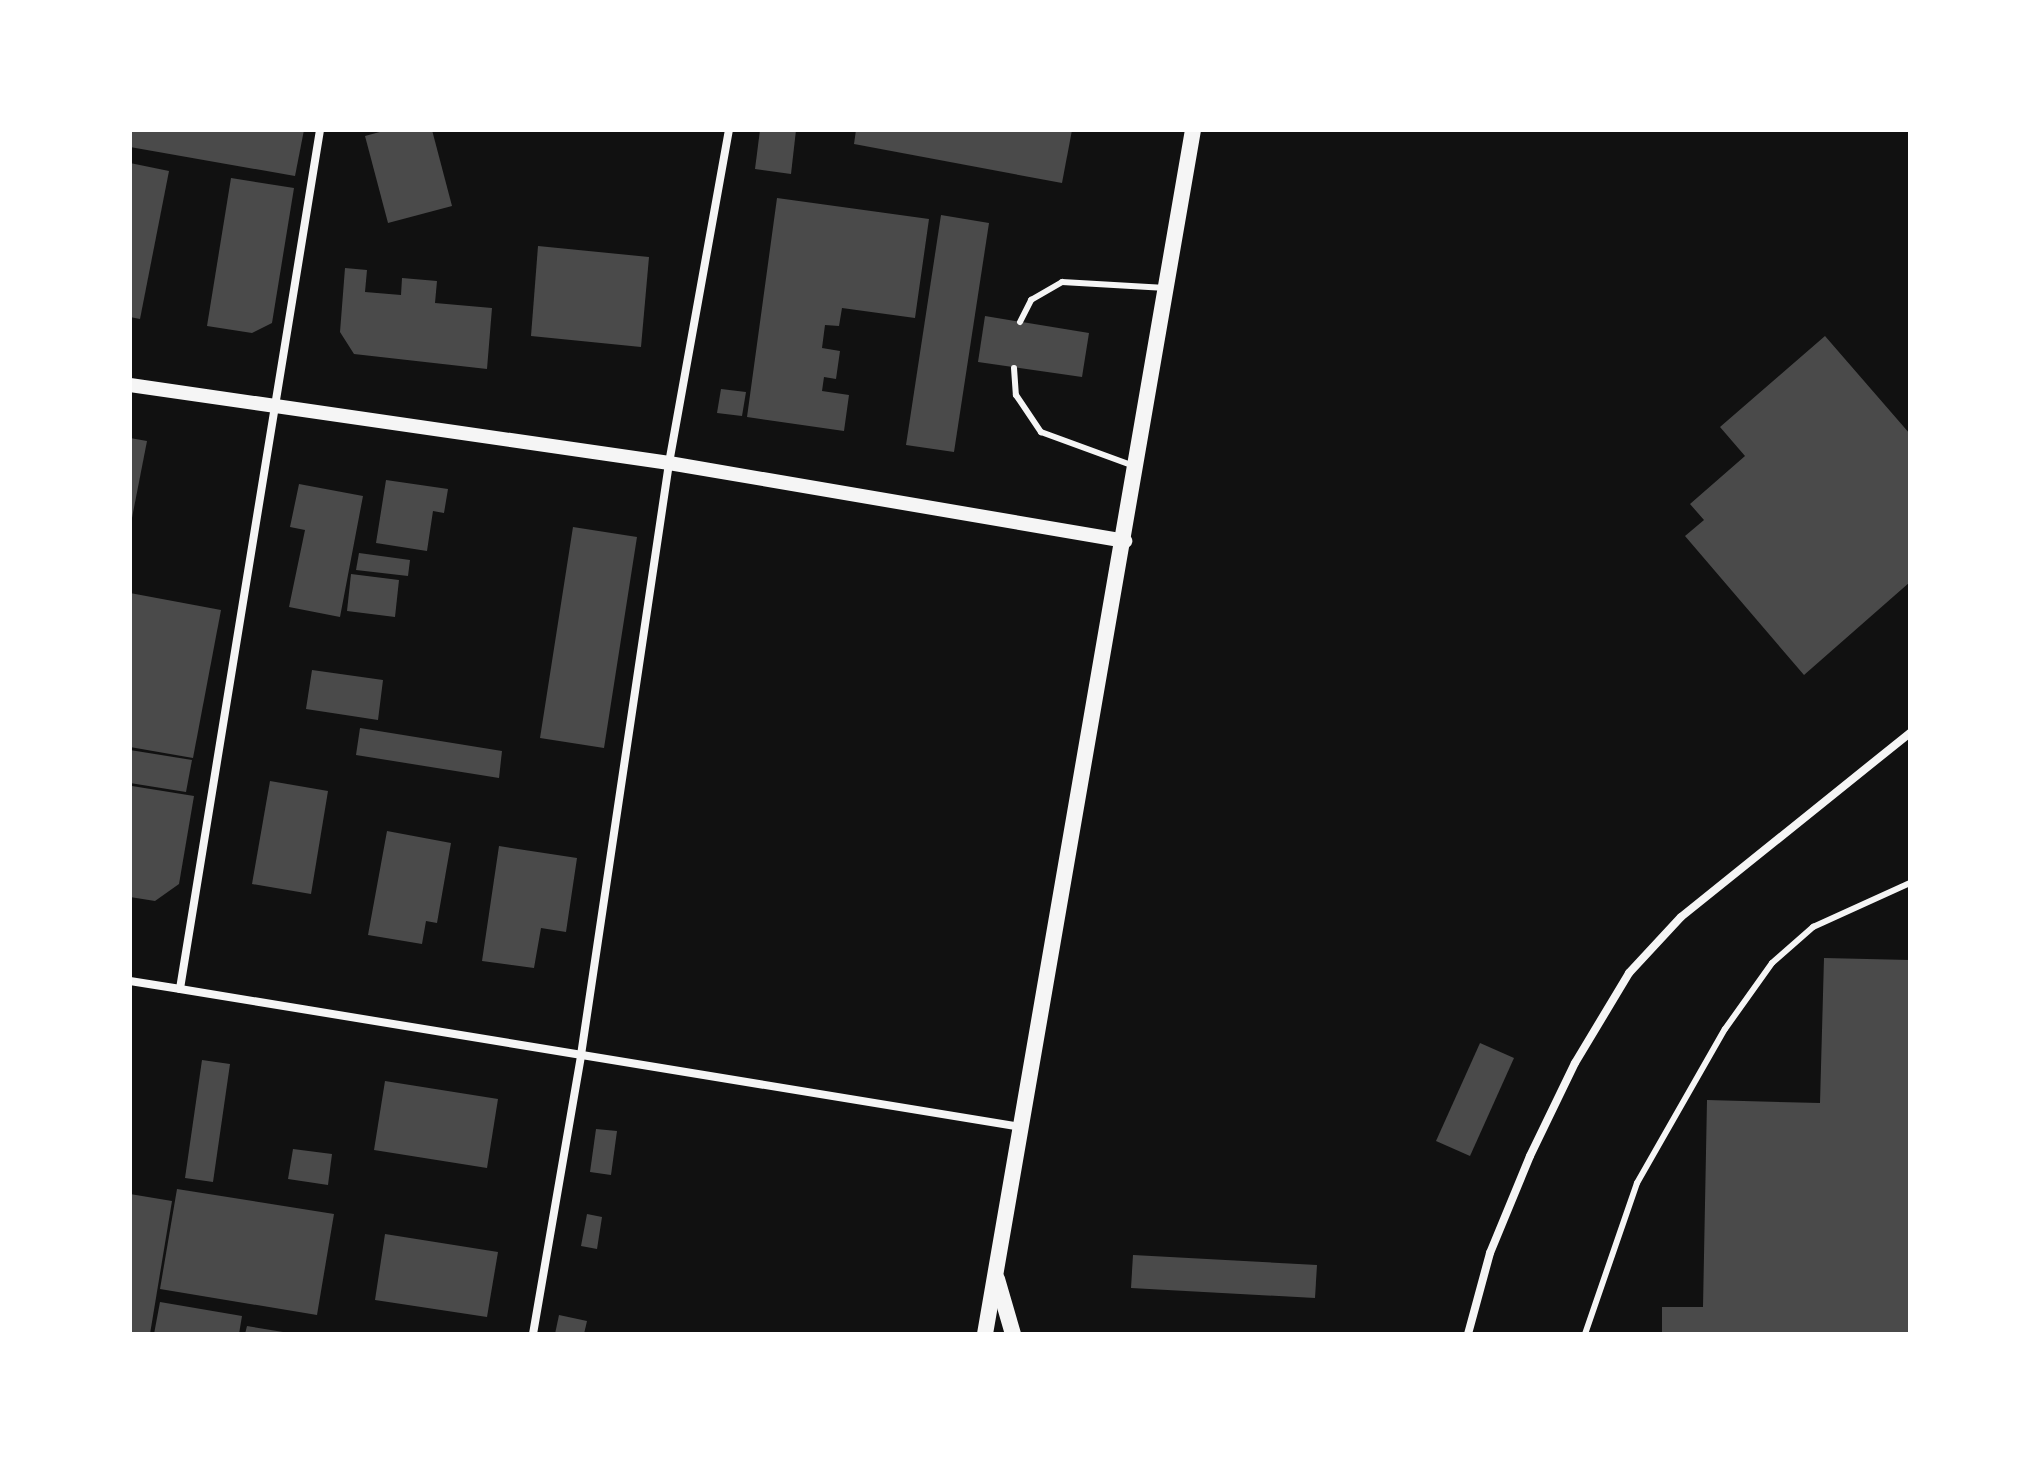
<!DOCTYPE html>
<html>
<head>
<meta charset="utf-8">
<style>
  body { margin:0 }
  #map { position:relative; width:2040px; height:1464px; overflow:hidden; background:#111; font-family:"PT Sans",sans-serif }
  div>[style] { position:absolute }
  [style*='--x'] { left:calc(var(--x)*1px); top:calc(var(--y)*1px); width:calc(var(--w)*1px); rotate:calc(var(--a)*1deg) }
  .building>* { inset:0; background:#4a4a4a }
  .service>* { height:6px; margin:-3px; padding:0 3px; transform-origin:3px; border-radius:3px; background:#f5f5f5 }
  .minor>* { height:8px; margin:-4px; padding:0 4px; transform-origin:4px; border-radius:4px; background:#f5f5f5 }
  .tertiary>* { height:14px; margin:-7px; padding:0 7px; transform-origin:7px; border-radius:7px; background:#f5f5f5 }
  .secondary>* { height:16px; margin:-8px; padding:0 8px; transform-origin:8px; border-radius:8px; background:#f5f5f5 }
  span { translate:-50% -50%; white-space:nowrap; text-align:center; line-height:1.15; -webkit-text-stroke:6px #fff; paint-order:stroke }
  .frame { position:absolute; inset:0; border:132px solid #fff; pointer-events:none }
</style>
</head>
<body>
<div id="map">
  <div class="building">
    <div style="clip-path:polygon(130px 130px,304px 130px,295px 176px,130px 147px)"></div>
    <div style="clip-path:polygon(387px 130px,432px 130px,452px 206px,388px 223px,365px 136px)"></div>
    <div style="clip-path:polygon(760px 130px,796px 130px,791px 174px,755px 169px)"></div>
    <div style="clip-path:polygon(856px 130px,1072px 130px,1062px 183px,854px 144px)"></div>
    <div style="clip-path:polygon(130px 163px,169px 171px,140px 319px,130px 317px)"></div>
    <div style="clip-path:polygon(231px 178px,294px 188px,272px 323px,252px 333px,207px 326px)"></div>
    <div style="clip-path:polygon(777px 198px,929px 219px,915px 318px,842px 308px,839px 326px,825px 325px,822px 348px,840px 351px,836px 379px,824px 377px,822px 391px,849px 395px,844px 431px,747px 417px)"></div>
    <div style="clip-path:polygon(941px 215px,989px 223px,954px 452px,906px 445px)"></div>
    <div style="clip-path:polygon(538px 246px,649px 257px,641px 347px,531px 336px)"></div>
    <div style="clip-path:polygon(345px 268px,367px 270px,365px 292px,401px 295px,402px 278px,437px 281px,435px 303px,492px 308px,487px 369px,354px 354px,340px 332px)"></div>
    <div style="clip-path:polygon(985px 316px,1089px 333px,1082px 377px,978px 362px)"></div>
    <div style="clip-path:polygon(1825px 336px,1910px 434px,1910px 582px,1804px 675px,1685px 536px,1704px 520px,1690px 504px,1745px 456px,1720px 427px)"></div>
    <div style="clip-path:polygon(721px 389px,746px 392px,742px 416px,717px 413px)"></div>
    <div style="clip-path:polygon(130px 438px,147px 441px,131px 523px,130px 523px)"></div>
    <div style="clip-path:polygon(386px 480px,448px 489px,444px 513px,433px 511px,427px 551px,376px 543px)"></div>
    <div style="clip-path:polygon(299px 484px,363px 496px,340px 617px,289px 607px,305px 530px,290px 527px)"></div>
    <div style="clip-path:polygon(573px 527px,637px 537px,604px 748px,540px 738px)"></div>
    <div style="clip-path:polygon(359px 553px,410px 560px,408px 576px,356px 570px)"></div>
    <div style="clip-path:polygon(351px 574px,399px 580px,395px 617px,347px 611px)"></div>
    <div style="clip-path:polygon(130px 593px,221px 610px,193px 758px,130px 747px)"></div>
    <div style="clip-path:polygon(312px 670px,383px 680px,378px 720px,306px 709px)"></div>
    <div style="clip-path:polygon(360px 728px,502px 751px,499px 778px,356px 755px)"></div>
    <div style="clip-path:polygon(130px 750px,192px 760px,186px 792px,130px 783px)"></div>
    <div style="clip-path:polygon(270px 781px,328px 791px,311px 894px,252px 884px)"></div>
    <div style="clip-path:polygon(132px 786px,194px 796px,179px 884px,155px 901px,130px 897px)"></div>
    <div style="clip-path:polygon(387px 831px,451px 843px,437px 923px,426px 921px,422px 944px,368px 935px)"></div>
    <div style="clip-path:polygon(499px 846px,577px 858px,566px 932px,541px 928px,534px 968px,482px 961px)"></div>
    <div style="clip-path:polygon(1824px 958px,1910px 960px,1910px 1334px,1662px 1334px,1662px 1307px,1703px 1307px,1707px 1100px,1820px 1103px)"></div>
    <div style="clip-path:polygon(1480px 1043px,1514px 1058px,1470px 1156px,1436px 1141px)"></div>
    <div style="clip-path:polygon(202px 1060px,230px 1064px,213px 1182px,185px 1178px)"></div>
    <div style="clip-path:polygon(385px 1081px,498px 1099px,487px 1168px,374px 1150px)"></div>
    <div style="clip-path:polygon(596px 1129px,617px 1131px,611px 1175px,590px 1172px)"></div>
    <div style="clip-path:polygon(293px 1149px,332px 1154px,328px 1185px,288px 1179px)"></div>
    <div style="clip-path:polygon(177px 1189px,334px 1214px,317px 1315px,160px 1289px)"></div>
    <div style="clip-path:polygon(130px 1194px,172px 1201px,150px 1334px,130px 1334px)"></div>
    <div style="clip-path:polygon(587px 1214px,602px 1217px,597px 1249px,581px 1246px)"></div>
    <div style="clip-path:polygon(385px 1234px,498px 1252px,487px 1317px,375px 1300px)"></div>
    <div style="clip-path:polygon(1133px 1255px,1317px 1265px,1315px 1298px,1131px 1288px)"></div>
    <div style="clip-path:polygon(160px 1302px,242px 1316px,239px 1334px,154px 1334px)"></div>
    <div style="clip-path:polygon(559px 1315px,587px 1321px,584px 1334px,555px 1334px)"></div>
    <div style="clip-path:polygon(247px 1326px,283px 1332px,283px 1334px,245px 1334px)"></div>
  </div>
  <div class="service">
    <div style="--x:1020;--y:322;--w:25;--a:-63"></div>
    <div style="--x:1031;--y:300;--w:36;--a:-30"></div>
    <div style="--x:1062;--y:282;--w:104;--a:3.3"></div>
    <div style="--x:1014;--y:368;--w:27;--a:86"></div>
    <div style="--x:1016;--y:395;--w:45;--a:56"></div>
    <div style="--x:1041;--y:432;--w:99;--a:20.1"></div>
    <div style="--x:1585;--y:1334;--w:160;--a:-71"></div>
    <div style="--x:1637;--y:1183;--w:177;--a:-60.3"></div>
    <div style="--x:1725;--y:1029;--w:81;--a:-54.5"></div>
    <div style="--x:1772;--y:963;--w:55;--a:-41.3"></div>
    <div style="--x:1813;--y:927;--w:107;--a:-24.4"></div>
  </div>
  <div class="minor">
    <div style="--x:320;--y:130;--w:870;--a:99.26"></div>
    <div style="--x:180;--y:989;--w:852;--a:9.32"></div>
    <div style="--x:130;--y:981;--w:51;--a:9.1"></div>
    <div style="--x:533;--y:1334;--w:283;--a:-80.2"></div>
    <div style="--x:581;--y:1055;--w:599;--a:-81.54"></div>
    <div style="--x:669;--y:463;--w:338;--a:-79.8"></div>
    <div style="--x:1468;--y:1334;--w:84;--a:-74.8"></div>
    <div style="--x:1490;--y:1253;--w:105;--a:-67.6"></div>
    <div style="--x:1530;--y:1156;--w:103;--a:-64.2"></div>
    <div style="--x:1575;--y:1063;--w:105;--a:-59"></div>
    <div style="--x:1629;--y:973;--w:76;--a:-47.1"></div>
    <div style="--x:1681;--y:917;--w:294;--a:-38.8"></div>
  </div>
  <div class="tertiary">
    <div style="--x:130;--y:385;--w:545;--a:8.23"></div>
    <div style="--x:669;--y:463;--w:463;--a:9.7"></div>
  </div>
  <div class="secondary">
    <div style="--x:997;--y:1279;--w:57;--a:73.8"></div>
    <div style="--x:985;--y:1334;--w:1222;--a:-80.2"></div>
  </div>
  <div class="frame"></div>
</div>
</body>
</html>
